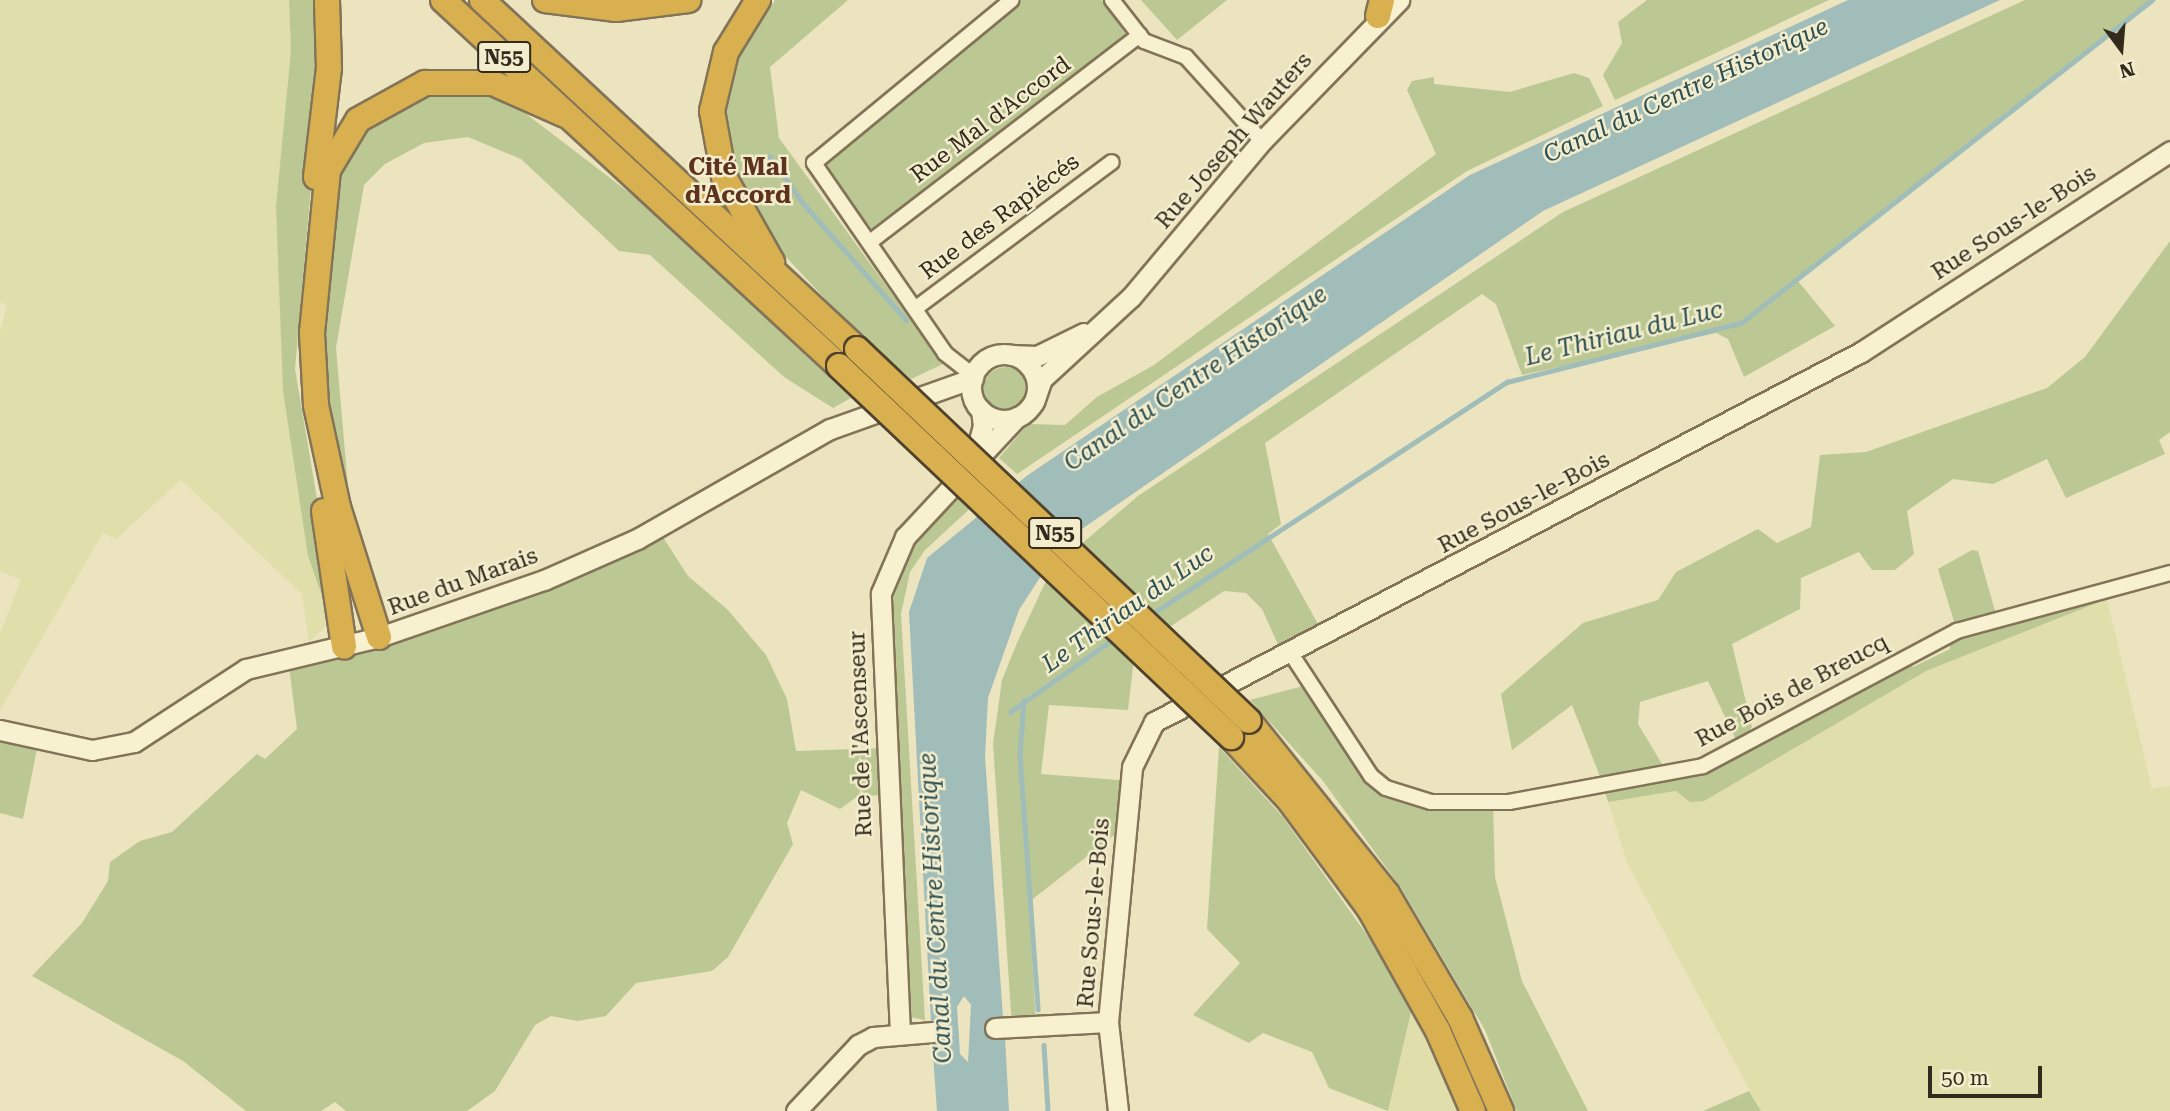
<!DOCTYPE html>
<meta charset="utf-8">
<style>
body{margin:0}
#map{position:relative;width:2170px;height:1111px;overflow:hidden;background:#ebe4be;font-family:"Roboto Serif",serif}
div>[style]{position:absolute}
.farmland>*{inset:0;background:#e0dfac}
.green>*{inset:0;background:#bbc893}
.round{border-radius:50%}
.water>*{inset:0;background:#a1bdb9}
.pier>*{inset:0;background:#ebe4be}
.stream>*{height:4.5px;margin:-2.25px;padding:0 2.25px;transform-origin:2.25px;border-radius:2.25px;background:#a1bdb9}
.roads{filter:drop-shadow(2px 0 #837458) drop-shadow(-2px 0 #837458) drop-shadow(0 2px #837458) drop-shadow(0 -2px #837458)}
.street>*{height:14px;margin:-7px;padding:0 7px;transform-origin:7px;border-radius:7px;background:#f7f1d0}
.secondary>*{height:19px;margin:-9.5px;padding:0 9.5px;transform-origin:9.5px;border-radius:9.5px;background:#f7f1d0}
.secondary>.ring{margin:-9.5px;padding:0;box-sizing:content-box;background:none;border:19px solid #f7f1d0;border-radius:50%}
.highway>*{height:24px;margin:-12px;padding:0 12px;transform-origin:12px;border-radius:12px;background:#d9b050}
.bridges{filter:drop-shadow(2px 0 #50422c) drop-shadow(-2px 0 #50422c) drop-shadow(0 2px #50422c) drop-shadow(0 -2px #50422c)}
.highway-bridge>*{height:24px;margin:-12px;padding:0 12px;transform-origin:12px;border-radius:12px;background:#d9b050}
span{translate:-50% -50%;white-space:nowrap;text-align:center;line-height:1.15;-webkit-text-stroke:5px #f3edcd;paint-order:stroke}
.shield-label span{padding:2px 5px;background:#f3edcd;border:2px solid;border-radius:5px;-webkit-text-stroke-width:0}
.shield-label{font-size:21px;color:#322a1c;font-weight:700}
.street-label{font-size:23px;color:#322a1c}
.water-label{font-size:24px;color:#2b4f52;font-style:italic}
.neighbourhood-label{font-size:24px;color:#5d331d;font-weight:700}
.north{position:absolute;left:2086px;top:14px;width:70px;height:70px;-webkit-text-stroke:5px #f3edcd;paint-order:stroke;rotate:164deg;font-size:19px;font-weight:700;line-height:28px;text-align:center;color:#322a1c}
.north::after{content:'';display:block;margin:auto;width:24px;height:32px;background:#322a1c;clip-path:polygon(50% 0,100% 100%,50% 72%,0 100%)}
.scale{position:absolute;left:1928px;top:1066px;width:114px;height:32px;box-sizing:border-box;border:4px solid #322a1c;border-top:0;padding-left:9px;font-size:21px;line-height:24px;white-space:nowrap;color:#322a1c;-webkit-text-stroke:5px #f3edcd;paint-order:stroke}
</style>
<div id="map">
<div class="farmland">
<div style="clip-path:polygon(0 0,289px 0,291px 50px,276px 206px,283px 297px,331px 621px,309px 642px,302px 594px,181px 480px,116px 539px,103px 533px,0 710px,0 634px,21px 580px,0 571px,0 331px,7px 305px,0 302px)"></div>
<div style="clip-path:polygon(2107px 599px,2152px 789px,2170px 786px,2170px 1111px,1761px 1111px,1628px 865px,1608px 802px,1677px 791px,1704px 800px,1926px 671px)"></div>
<div style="clip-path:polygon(1411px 1012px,1423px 1030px,1459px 1111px,1388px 1111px)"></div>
</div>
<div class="green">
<div style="clip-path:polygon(289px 0,319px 0,323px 51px,295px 369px,334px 599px,331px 621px,308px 556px,283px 391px,276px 206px,291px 50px)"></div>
<div style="clip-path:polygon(775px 0,848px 0,770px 67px,779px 138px,943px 364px,911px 379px,857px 333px,773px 243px,729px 165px,723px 100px,730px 71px)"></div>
<div style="clip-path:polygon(1022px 0,1102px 0,1127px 36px,871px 229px,828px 175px,828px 155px)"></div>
<div style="clip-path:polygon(1141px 0,1227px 0,1177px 40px)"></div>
<div style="clip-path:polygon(1647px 0,1829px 0,1615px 100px,1603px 75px,1622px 43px,1618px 22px)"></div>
<div style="clip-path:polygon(2025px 0,2152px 0,1798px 281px,1835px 326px,1744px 377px,1728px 339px,1716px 333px,1522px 375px,1496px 304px,1482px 294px,1265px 443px,1281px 524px,1268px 534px,1324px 635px,1280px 649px,1262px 609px,1246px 593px,1224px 591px,1135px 650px,1128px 710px,1049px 705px,1041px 774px,1131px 781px,1127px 825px,1029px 902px,1036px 1026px,1012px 1027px,993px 744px,1002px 680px,1017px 643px,1045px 583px,1066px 557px,1138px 496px,1563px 212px)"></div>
<div style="clip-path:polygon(1574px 73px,1589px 78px,1603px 106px,1467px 171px,1017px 474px,999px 458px,1028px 424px,1065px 425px,1097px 397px,1154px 365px,1436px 154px,1407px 90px,1412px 81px,1434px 77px,1434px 84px,1510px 92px)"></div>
<div style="clip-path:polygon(469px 90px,508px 100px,648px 207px,851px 398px,833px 408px,784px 377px,650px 255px,619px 251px,521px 159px,468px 137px,424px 143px,385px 164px,364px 185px,336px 348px,352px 533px,318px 369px,331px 193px,348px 148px,367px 129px,435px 92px)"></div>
<div style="clip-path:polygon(2170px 241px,2170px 432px,2159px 440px,2165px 454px,2066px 498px,2047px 459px,1993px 484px,1953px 479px,1907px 511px,1914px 554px,1895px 570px,1872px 570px,1859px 552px,1801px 578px,1800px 609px,1732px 644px,1752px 727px,1744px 737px,1736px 740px,1708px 681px,1640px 702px,1638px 724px,1665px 769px,1601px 779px,1572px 705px,1512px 750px,1501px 694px,1583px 623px,1658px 600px,1676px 572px,1758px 529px,1777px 543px,1811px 527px,1820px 455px,1866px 452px,2047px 388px,2085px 357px)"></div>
<div class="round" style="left:983px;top:367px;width:46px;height:46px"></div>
<div style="clip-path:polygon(954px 484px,975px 504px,925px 550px,910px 572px,901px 614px,925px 1020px,905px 1016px,888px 795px,858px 796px,840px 809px,801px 790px,787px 823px,793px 844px,728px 957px,712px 971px,636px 983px,606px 1016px,578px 1021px,551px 1016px,535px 1025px,495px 1091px,467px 1111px,346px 1111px,335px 1102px,321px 1111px,246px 1111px,183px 1061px,32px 976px,82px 923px,108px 881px,110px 862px,140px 841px,172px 832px,257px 754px,265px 759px,297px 729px,288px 658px,344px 647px,657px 528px,688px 576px,728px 610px,766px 655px,787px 699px,796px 751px,885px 748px,888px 565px)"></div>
<div style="clip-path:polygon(1972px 550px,1978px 551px,1997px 618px,2105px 592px,2107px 599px,1926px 671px,1704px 801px,1690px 802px,1676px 791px,1608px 802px,1603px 786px,1703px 766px,1902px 657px,1913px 667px,1950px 649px,1949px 635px,1957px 631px,1938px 569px)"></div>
<div style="clip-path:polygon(1303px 686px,1348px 753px,1405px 796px,1493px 802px,1495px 877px,1522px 981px,1588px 1111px,1517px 1111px,1485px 1030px,1401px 888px,1323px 781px,1250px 700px)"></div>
<div style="clip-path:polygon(0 730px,39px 739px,23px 819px,0 813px)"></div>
<div style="clip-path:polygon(1219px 747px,1282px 816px,1372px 942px,1411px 1012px,1388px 1111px,1329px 1088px,1312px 1052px,1263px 1033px,1249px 1043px,1193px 1015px,1240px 963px,1207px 929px)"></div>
<div style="clip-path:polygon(1749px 1091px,1761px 1111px,1703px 1111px)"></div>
</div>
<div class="water">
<div style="clip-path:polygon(1848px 0,2000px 0,1543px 211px,1063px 542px,1019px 610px,988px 698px,985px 756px,1003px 1018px,989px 1019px,988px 1037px,1005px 1037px,1009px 1111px,937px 1111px,932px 1041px,942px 1040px,941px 1022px,931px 1022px,909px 612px,927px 558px,1028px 475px,1470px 175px)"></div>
</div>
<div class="pier">
<div style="clip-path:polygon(964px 996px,971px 1005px,968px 1062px,960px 1054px,957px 1007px)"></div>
</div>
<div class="stream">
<div style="left:770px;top:156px;width:57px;rotate:54.9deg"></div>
<div style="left:803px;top:203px;width:156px;rotate:48.6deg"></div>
<div style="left:1149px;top:616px;width:428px;rotate:-33.2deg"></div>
<div style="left:1507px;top:382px;width:241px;rotate:-14.2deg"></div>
<div style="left:1741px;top:323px;width:523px;rotate:-38.16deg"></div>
<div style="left:1024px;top:700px;width:56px;rotate:94.1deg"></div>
<div style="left:1020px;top:756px;width:254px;rotate:85.9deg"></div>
<div style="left:1010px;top:712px;width:128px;rotate:-35.2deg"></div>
<div style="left:1044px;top:1045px;width:66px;rotate:86.5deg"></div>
</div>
<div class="roads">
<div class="street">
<div style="left:1112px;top:0;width:52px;rotate:52deg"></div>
<div style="left:1144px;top:41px;width:45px;rotate:20.9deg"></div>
<div style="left:1186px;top:57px;width:113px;rotate:47.9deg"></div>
<div style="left:870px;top:242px;width:340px;rotate:-37.5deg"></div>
<div style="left:916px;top:308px;width:244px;rotate:-36.7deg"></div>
<div style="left:974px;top:376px;width:37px;rotate:-142deg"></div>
<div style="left:945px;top:353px;width:231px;rotate:-124.6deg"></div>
<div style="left:814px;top:163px;width:256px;rotate:-39.5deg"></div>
<div style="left:1290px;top:652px;width:148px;rotate:56.8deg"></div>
<div style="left:1371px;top:776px;width:19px;rotate:39deg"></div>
<div style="left:1386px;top:788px;width:47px;rotate:17.3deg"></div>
<div style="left:1431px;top:802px;width:78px"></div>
<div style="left:1509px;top:802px;width:197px;rotate:-10.5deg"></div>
<div style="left:1703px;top:766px;width:288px;rotate:-28deg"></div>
<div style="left:1957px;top:631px;width:221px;rotate:-15.2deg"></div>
</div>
<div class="secondary">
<div class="ring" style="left:971px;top:354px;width:47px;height:47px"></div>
<div style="left:1011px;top:355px;width:26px;rotate:2deg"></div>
<div style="left:1037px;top:356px;width:52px;rotate:-26.1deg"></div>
<div style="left:1034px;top:402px;width:24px;rotate:-71deg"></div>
<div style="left:1042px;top:379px;width:121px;rotate:-42.7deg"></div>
<div style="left:1131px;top:297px;width:204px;rotate:-50deg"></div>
<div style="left:1262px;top:141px;width:197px;rotate:-45.8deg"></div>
<div style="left:973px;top:463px;width:38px;rotate:-75deg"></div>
<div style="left:983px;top:426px;width:16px;rotate:-97deg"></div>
<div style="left:0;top:730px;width:94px;rotate:12.3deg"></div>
<div style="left:92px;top:750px;width:43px;rotate:-10.8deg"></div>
<div style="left:134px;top:742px;width:134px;rotate:-33.1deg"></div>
<div style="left:246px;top:669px;width:137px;rotate:-13.5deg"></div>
<div style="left:379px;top:637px;width:175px;rotate:-19.1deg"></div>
<div style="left:544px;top:580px;width:102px;rotate:-23.8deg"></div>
<div style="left:637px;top:539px;width:222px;rotate:-29.7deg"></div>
<div style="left:830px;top:429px;width:152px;rotate:-19.6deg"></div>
<div style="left:995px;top:1028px;width:113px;rotate:-3deg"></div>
<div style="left:900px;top:1034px;width:441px;rotate:-92.5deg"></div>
<div style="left:881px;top:593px;width:61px;rotate:-66.8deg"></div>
<div style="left:905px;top:537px;width:164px;rotate:-47deg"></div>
<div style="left:796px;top:1111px;width:91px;rotate:-46.8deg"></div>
<div style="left:858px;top:1045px;width:17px;rotate:-28deg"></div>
<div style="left:873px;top:1037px;width:60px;rotate:-4.8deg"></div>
<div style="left:1118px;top:1111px;width:90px;rotate:-96.4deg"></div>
<div style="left:1108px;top:1022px;width:256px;rotate:-84.6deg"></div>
<div style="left:1132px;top:767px;width:50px;rotate:-63.9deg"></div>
<div style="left:1154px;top:722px;width:798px;rotate:-27.62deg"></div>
<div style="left:1861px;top:352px;width:369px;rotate:-33deg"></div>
</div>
<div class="highway">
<div style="left:443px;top:0;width:539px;rotate:42.75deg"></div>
<div style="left:482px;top:0;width:512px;rotate:42.94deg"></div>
<div style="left:545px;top:0;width:72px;rotate:7.2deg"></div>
<div style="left:616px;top:9px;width:73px;rotate:-7.1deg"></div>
<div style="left:758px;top:0;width:61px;rotate:121.6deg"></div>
<div style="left:726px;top:52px;width:61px;rotate:103.3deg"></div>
<div style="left:712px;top:111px;width:67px;rotate:79.7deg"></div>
<div style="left:724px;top:177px;width:98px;rotate:60.5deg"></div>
<div style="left:1378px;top:16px;width:16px;rotate:-76deg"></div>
<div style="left:316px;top:177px;width:110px;rotate:-83.2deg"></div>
<div style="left:329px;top:68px;width:68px;rotate:-91.7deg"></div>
<div style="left:324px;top:511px;width:137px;rotate:81.6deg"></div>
<div style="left:379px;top:637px;width:136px;rotate:-107.5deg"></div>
<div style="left:338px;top:507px;width:104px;rotate:-102.2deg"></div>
<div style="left:316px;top:405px;width:72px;rotate:-93.2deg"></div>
<div style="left:312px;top:333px;width:164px;rotate:-84.4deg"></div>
<div style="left:328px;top:170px;width:58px;rotate:-59deg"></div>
<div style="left:358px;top:120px;width:77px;rotate:-28.9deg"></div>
<div style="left:425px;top:83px;width:68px"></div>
<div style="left:493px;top:83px;width:79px;rotate:24deg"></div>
<div style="left:1249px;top:721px;width:221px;rotate:51.4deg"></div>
<div style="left:1387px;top:894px;width:144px;rotate:59.5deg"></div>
<div style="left:1460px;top:1018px;width:102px;rotate:66.2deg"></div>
<div style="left:1231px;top:737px;width:87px;rotate:47.3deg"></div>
<div style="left:1290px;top:801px;width:133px;rotate:53.6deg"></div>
<div style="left:1369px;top:908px;width:141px;rotate:60.7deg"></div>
<div style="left:1438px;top:1031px;width:87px;rotate:66.4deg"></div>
</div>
</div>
<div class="bridges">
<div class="highway-bridge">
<div style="left:857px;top:349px;width:540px;rotate:43.5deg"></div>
<div style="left:839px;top:366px;width:540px;rotate:43.42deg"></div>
</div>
</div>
<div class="shield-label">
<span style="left:504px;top:57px">N55</span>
<span style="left:1055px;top:533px">N55</span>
</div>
<div class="street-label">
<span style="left:991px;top:120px;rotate:-37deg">Rue Mal d'Accord</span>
<span style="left:1234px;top:141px;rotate:-49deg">Rue Joseph Wauters</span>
<span style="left:1000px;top:217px;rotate:-37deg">Rue des Rapiécés</span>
<span style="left:2014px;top:223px;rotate:-33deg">Rue Sous-le-Bois</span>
<span style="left:1524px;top:503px;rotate:-28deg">Rue Sous-le-Bois</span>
<span style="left:463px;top:582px;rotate:-20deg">Rue du Marais</span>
<span style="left:1792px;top:691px;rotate:-28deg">Rue Bois de Breucq</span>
<span style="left:861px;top:734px;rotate:-92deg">Rue de l'Ascenseur</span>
<span style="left:1094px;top:913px;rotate:-85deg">Rue Sous-le-Bois</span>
</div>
<div class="water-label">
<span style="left:1686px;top:91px;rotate:-25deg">Canal du Centre Historique</span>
<span style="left:1624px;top:334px;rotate:-14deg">Le Thiriau du Luc</span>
<span style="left:1196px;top:379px;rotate:-34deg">Canal du Centre Historique</span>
<span style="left:1128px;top:609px;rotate:-35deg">Le Thiriau du Luc</span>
<span style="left:936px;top:908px;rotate:-93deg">Canal du Centre Historique</span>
</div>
<div class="neighbourhood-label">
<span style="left:738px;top:182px">Cité Mal<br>d'Accord</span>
</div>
<div class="north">N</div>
<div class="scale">50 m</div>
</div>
